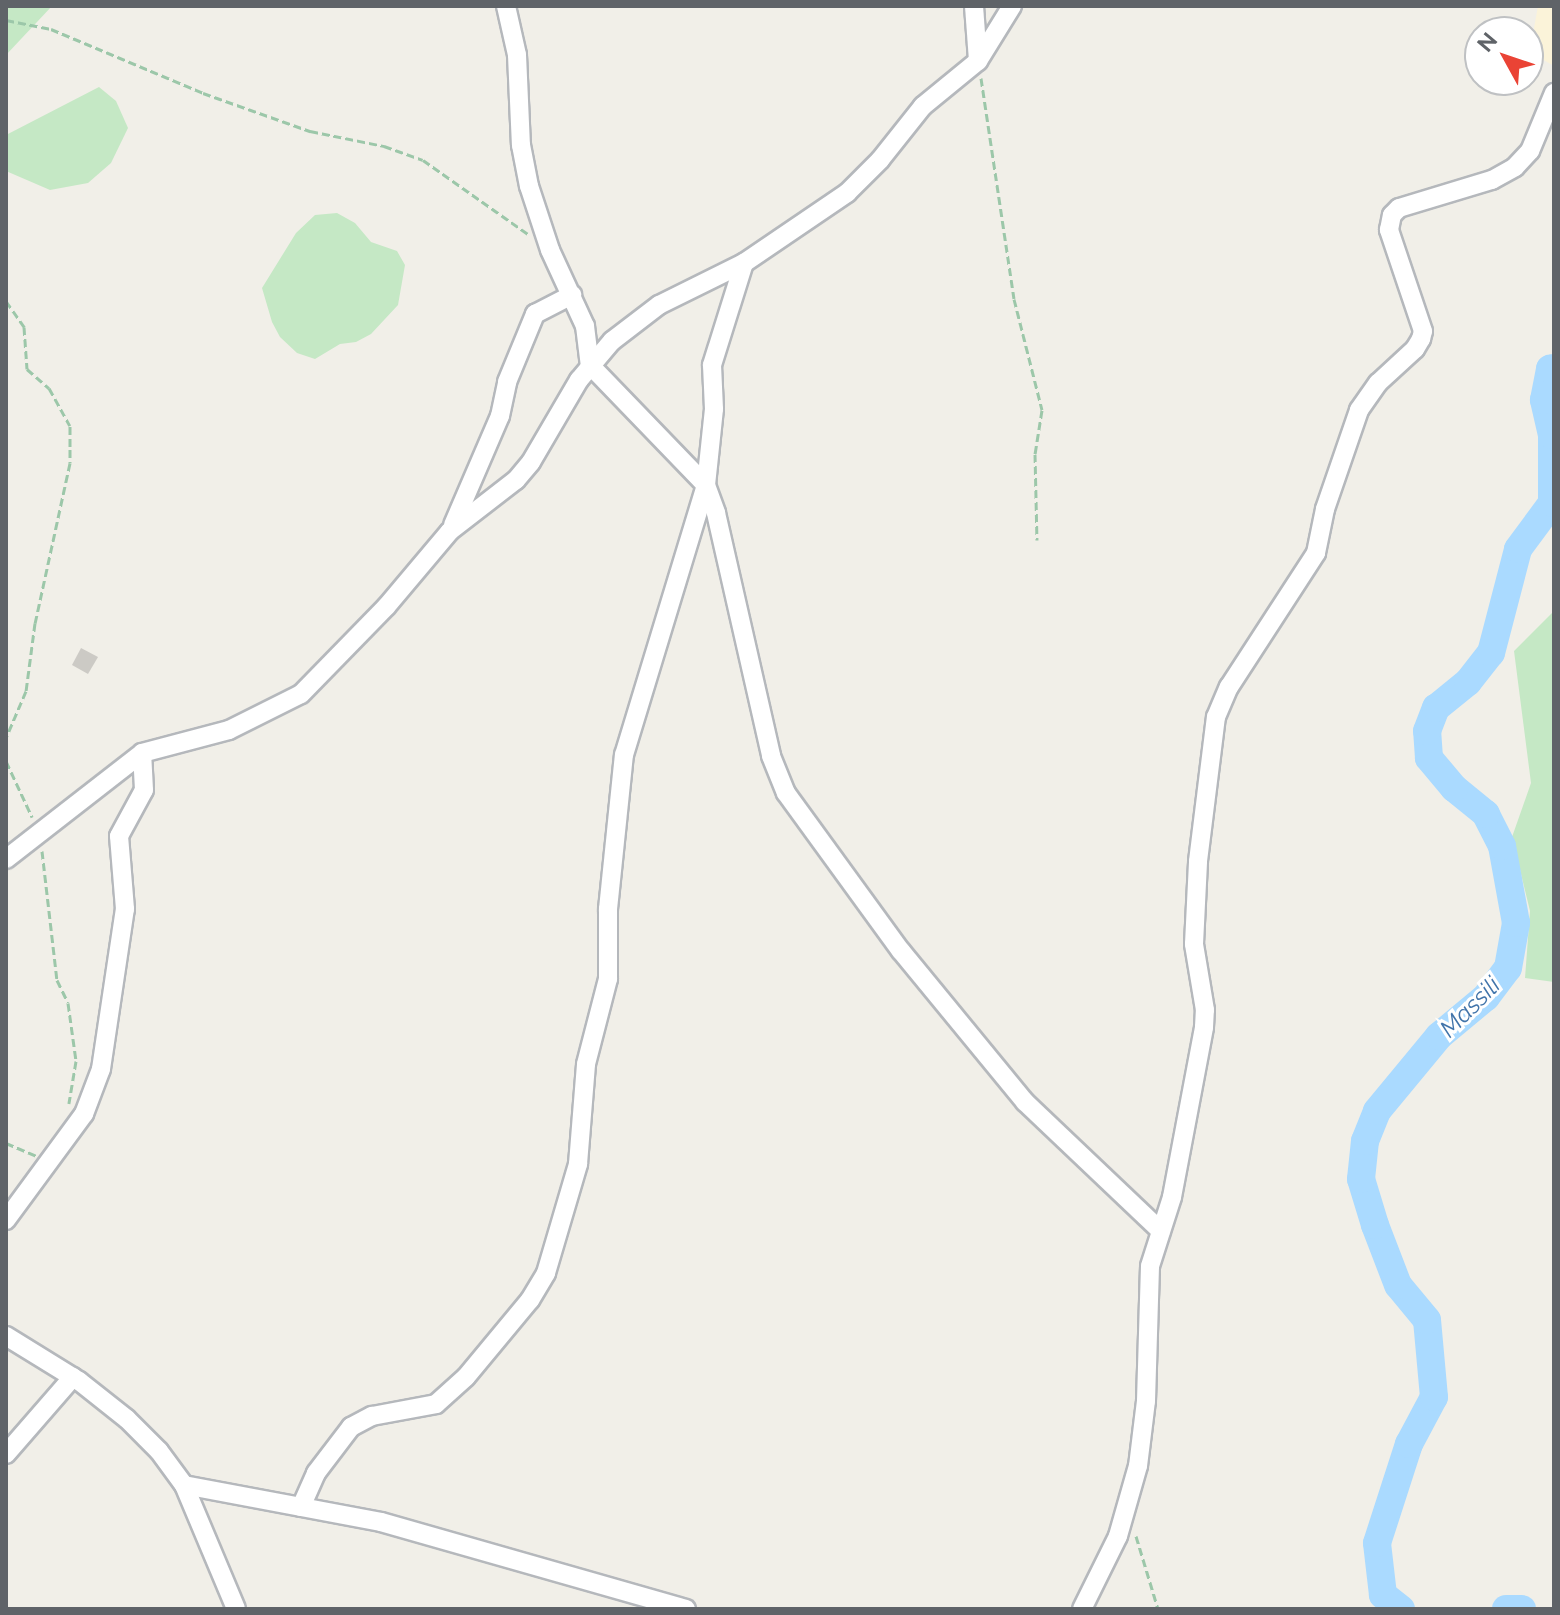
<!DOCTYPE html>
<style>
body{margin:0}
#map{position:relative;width:1560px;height:1615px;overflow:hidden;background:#f1efe8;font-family:Raleway,sans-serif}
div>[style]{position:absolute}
.green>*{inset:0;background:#c5e8c5}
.sand>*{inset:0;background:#fbf3d9}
.river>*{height:28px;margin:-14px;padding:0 14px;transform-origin:14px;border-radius:14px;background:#aadaff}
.building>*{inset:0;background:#cccac5}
.path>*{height:3px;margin-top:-1.5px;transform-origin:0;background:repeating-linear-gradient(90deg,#9cc7a9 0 8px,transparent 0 12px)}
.roads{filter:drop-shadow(2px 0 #b5b8bc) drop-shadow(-2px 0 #b5b8bc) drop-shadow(0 2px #b5b8bc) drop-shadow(0 -2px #b5b8bc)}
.minor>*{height:18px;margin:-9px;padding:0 9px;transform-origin:9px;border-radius:9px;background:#fff}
span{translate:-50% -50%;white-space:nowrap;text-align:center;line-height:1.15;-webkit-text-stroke:6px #fff;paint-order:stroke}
.water-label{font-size:24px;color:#4174aa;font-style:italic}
.frame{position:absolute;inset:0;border:8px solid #5f6368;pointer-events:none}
.north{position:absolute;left:1464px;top:16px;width:80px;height:80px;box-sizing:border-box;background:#fff;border:2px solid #bfc1c3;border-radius:50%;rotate:310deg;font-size:22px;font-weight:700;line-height:32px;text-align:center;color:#5f6368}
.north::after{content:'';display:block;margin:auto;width:28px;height:36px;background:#ea4335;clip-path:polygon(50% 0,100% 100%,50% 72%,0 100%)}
</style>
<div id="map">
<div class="green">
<div style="clip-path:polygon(6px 6px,52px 6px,6px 55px)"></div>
<div style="clip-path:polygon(99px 87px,116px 101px,128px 128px,111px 163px,88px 183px,50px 190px,6px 171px,6px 135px)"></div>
<div style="clip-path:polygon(337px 213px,355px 223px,371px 242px,397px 251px,405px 265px,398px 305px,371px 334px,356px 342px,340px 344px,315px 359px,297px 353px,280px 337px,272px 322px,262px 288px,296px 233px,315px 215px)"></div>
<div style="clip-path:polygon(1554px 611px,1554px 982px,1525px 978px,1530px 911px,1512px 837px,1531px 783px,1514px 651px)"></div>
</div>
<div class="sand">
<div style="clip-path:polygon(1538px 6px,1554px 6px,1554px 66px,1542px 59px,1534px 28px)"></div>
</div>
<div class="river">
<div style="left:1401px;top:1609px;width:23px;rotate:-142deg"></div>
<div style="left:1383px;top:1595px;width:52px;rotate:-96.6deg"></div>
<div style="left:1377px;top:1543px;width:104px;rotate:-72.1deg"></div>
<div style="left:1409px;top:1444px;width:53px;rotate:-62deg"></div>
<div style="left:1434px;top:1397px;width:77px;rotate:-95.2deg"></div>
<div style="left:1427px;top:1320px;width:45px;rotate:-129.6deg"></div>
<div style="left:1398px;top:1285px;width:64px;rotate:-111deg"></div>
<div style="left:1375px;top:1225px;width:48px;rotate:-106.9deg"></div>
<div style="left:1361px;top:1179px;width:38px;rotate:-84deg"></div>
<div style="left:1365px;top:1141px;width:32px;rotate:-68deg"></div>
<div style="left:1377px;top:1111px;width:97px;rotate:-50.4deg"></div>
<div style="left:1439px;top:1036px;width:61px;rotate:-39.7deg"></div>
<div style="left:1486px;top:997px;width:36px;rotate:-53deg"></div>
<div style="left:1508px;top:968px;width:46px;rotate:-79.9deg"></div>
<div style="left:1516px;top:923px;width:78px;rotate:-100.3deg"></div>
<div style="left:1502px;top:846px;width:36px;rotate:-117deg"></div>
<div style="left:1486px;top:814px;width:41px;rotate:-140.9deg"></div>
<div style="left:1454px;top:788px;width:39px;rotate:-130deg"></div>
<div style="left:1429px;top:758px;width:27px;rotate:-94deg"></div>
<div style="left:1427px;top:731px;width:25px;rotate:-69deg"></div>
<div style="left:1436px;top:708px;width:41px;rotate:-39.1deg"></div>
<div style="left:1468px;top:682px;width:37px;rotate:-52deg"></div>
<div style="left:1491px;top:653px;width:107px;rotate:-75.4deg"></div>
<div style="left:1518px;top:549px;width:57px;rotate:-53.5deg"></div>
<div style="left:1552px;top:503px;width:68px;rotate:-90deg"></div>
<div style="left:1552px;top:435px;width:36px;rotate:-103deg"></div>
<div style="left:1544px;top:400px;width:32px;rotate:-79deg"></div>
<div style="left:1550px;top:369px;width:4px;rotate:-14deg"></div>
<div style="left:1506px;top:1609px;width:16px"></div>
</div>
<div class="building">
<div style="clip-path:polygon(81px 648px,98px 657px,88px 674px,72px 665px)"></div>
</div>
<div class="path">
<div style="left:6px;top:20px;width:46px;rotate:11.3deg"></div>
<div style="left:51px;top:29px;width:165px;rotate:22.8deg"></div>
<div style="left:203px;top:93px;width:114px;rotate:19.6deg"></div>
<div style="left:310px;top:131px;width:76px;rotate:11.5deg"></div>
<div style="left:384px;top:146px;width:41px;rotate:19.7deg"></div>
<div style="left:423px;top:160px;width:128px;rotate:35.2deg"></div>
<div style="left:981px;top:78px;width:223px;rotate:81.5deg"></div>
<div style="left:1014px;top:299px;width:114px;rotate:75.8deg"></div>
<div style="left:1042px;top:410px;width:45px;rotate:99deg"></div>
<div style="left:1035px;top:454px;width:86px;rotate:88.7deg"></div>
<div style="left:6px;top:301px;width:32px;rotate:55deg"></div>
<div style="left:24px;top:327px;width:42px;rotate:85.9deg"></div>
<div style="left:27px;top:369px;width:29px;rotate:41deg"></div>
<div style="left:49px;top:388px;width:43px;rotate:61.1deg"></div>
<div style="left:70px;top:426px;width:37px;rotate:90deg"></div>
<div style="left:70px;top:463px;width:164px;rotate:102.3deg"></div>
<div style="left:35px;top:623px;width:69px;rotate:97.5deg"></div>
<div style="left:26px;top:691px;width:51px;rotate:113.1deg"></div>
<div style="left:6px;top:761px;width:62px;rotate:65.1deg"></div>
<div style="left:42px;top:851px;width:130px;rotate:83.4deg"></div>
<div style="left:57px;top:980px;width:25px;rotate:64deg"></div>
<div style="left:68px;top:1003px;width:59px;rotate:82.1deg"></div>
<div style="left:76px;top:1061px;width:43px;rotate:99.5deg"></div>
<div style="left:6px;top:1143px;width:33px;rotate:23deg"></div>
<div style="left:1136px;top:1536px;width:76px;rotate:73.2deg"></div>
</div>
<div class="roads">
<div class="minor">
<div style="left:506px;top:6px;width:50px;rotate:77.3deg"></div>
<div style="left:517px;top:55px;width:90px;rotate:87.5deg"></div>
<div style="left:521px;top:145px;width:42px;rotate:79deg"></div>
<div style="left:529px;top:186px;width:67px;rotate:71.8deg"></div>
<div style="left:550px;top:250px;width:84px;rotate:65.3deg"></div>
<div style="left:585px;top:326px;width:39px;rotate:83deg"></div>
<div style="left:590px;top:365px;width:167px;rotate:46deg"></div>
<div style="left:706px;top:485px;width:30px;rotate:70deg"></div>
<div style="left:716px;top:513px;width:249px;rotate:77.2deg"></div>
<div style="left:771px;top:756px;width:40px;rotate:68deg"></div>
<div style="left:786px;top:793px;width:195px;rotate:54deg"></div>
<div style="left:901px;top:951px;width:195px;rotate:50.6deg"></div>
<div style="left:1025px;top:1102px;width:187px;rotate:43.5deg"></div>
<div style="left:974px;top:6px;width:55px;rotate:85.8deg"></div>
<div style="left:453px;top:525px;width:119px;rotate:-66.7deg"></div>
<div style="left:500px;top:416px;width:35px;rotate:-78deg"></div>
<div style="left:507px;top:382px;width:74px;rotate:-67.6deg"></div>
<div style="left:535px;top:314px;width:42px;rotate:-27.2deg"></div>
<div style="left:6px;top:859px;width:172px;rotate:-37.9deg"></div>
<div style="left:142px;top:753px;width:90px;rotate:-14.8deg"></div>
<div style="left:229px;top:730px;width:80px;rotate:-26.6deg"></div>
<div style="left:301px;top:694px;width:122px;rotate:-45.7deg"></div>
<div style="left:386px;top:607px;width:99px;rotate:-49.9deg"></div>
<div style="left:450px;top:531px;width:83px;rotate:-37.7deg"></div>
<div style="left:516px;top:480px;width:23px;rotate:-50deg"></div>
<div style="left:531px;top:462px;width:95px;rotate:-59.7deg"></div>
<div style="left:579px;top:380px;width:51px;rotate:-49.8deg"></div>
<div style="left:612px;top:341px;width:59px;rotate:-37.5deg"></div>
<div style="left:659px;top:305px;width:95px;rotate:-26.3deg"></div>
<div style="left:744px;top:263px;width:125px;rotate:-34.2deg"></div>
<div style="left:847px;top:193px;width:47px;rotate:-45deg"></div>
<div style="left:880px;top:160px;width:69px;rotate:-51.5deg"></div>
<div style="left:923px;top:106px;width:71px;rotate:-39.3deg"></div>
<div style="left:978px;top:61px;width:65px;rotate:-58.3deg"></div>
<div style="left:6px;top:1220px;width:132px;rotate:-53.7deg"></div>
<div style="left:84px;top:1114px;width:48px;rotate:-69.3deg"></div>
<div style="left:101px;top:1069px;width:162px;rotate:-81.5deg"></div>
<div style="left:125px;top:909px;width:73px;rotate:-94.7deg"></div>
<div style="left:119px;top:836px;width:52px;rotate:-61.5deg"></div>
<div style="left:144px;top:790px;width:37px;rotate:-93deg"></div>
<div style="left:6px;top:1336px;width:86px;rotate:31.7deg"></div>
<div style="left:79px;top:1381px;width:61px;rotate:38.4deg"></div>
<div style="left:127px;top:1419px;width:45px;rotate:45deg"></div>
<div style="left:159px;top:1451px;width:42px;rotate:53.7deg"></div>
<div style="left:184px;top:1485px;width:134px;rotate:67.2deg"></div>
<div style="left:6px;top:1454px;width:102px;rotate:-49deg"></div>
<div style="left:184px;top:1485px;width:200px;rotate:10.6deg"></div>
<div style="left:381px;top:1522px;width:317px;rotate:15.9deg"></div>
<div style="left:301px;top:1507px;width:37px;rotate:-66deg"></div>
<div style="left:316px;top:1473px;width:58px;rotate:-52.7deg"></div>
<div style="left:351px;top:1427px;width:24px;rotate:-28deg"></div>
<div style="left:372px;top:1416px;width:65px;rotate:-10.6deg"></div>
<div style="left:436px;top:1404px;width:40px;rotate:-42deg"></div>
<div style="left:466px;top:1377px;width:100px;rotate:-50.3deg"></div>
<div style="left:530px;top:1300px;width:31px;rotate:-59deg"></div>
<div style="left:546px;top:1273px;width:114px;rotate:-73.6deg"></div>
<div style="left:578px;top:1164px;width:100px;rotate:-85.4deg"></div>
<div style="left:586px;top:1064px;width:88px;rotate:-75.5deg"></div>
<div style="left:608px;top:979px;width:70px;rotate:-90deg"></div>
<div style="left:608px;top:909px;width:155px;rotate:-84.1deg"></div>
<div style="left:624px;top:755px;width:282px;rotate:-73.1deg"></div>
<div style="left:706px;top:485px;width:76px;rotate:-84deg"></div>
<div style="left:714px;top:409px;width:44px;rotate:-92.6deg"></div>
<div style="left:712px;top:365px;width:107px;rotate:-72.6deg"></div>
<div style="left:1082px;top:1609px;width:81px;rotate:-63.7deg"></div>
<div style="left:1118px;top:1536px;width:73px;rotate:-74.1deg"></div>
<div style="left:1138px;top:1466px;width:65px;rotate:-83deg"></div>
<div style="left:1146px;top:1401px;width:135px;rotate:-88.3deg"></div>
<div style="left:1150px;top:1266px;width:72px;rotate:-72.3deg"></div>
<div style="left:1172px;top:1197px;width:173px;rotate:-79.3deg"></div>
<div style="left:1204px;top:1027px;width:17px;rotate:-87deg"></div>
<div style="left:1205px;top:1010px;width:67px;rotate:-99.5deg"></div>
<div style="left:1194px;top:944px;width:83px;rotate:-87.2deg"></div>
<div style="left:1198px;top:861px;width:145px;rotate:-82.9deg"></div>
<div style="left:1216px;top:717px;width:33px;rotate:-67deg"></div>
<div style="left:1229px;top:687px;width:160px;rotate:-57deg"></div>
<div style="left:1316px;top:553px;width:45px;rotate:-78.4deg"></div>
<div style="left:1325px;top:509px;width:105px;rotate:-71deg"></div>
<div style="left:1359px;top:410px;width:33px;rotate:-55deg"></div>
<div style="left:1378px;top:383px;width:50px;rotate:-42.6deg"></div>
<div style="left:1415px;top:349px;width:12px;rotate:-59deg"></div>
<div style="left:1421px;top:339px;width:8px;rotate:-76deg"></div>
<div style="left:1423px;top:331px;width:107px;rotate:-108.6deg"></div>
<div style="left:1389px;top:230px;width:15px;rotate:-79deg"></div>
<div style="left:1392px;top:215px;width:10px;rotate:-45deg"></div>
<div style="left:1399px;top:208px;width:97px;rotate:-16.8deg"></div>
<div style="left:1492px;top:180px;width:26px;rotate:-29deg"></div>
<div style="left:1515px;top:167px;width:22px;rotate:-47deg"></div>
<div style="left:1530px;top:151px;width:63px;rotate:-67.5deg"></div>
</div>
</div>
<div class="water-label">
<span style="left:1470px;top:1007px;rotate:-45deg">Massili</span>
</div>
<div class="frame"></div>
<div class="north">N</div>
</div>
